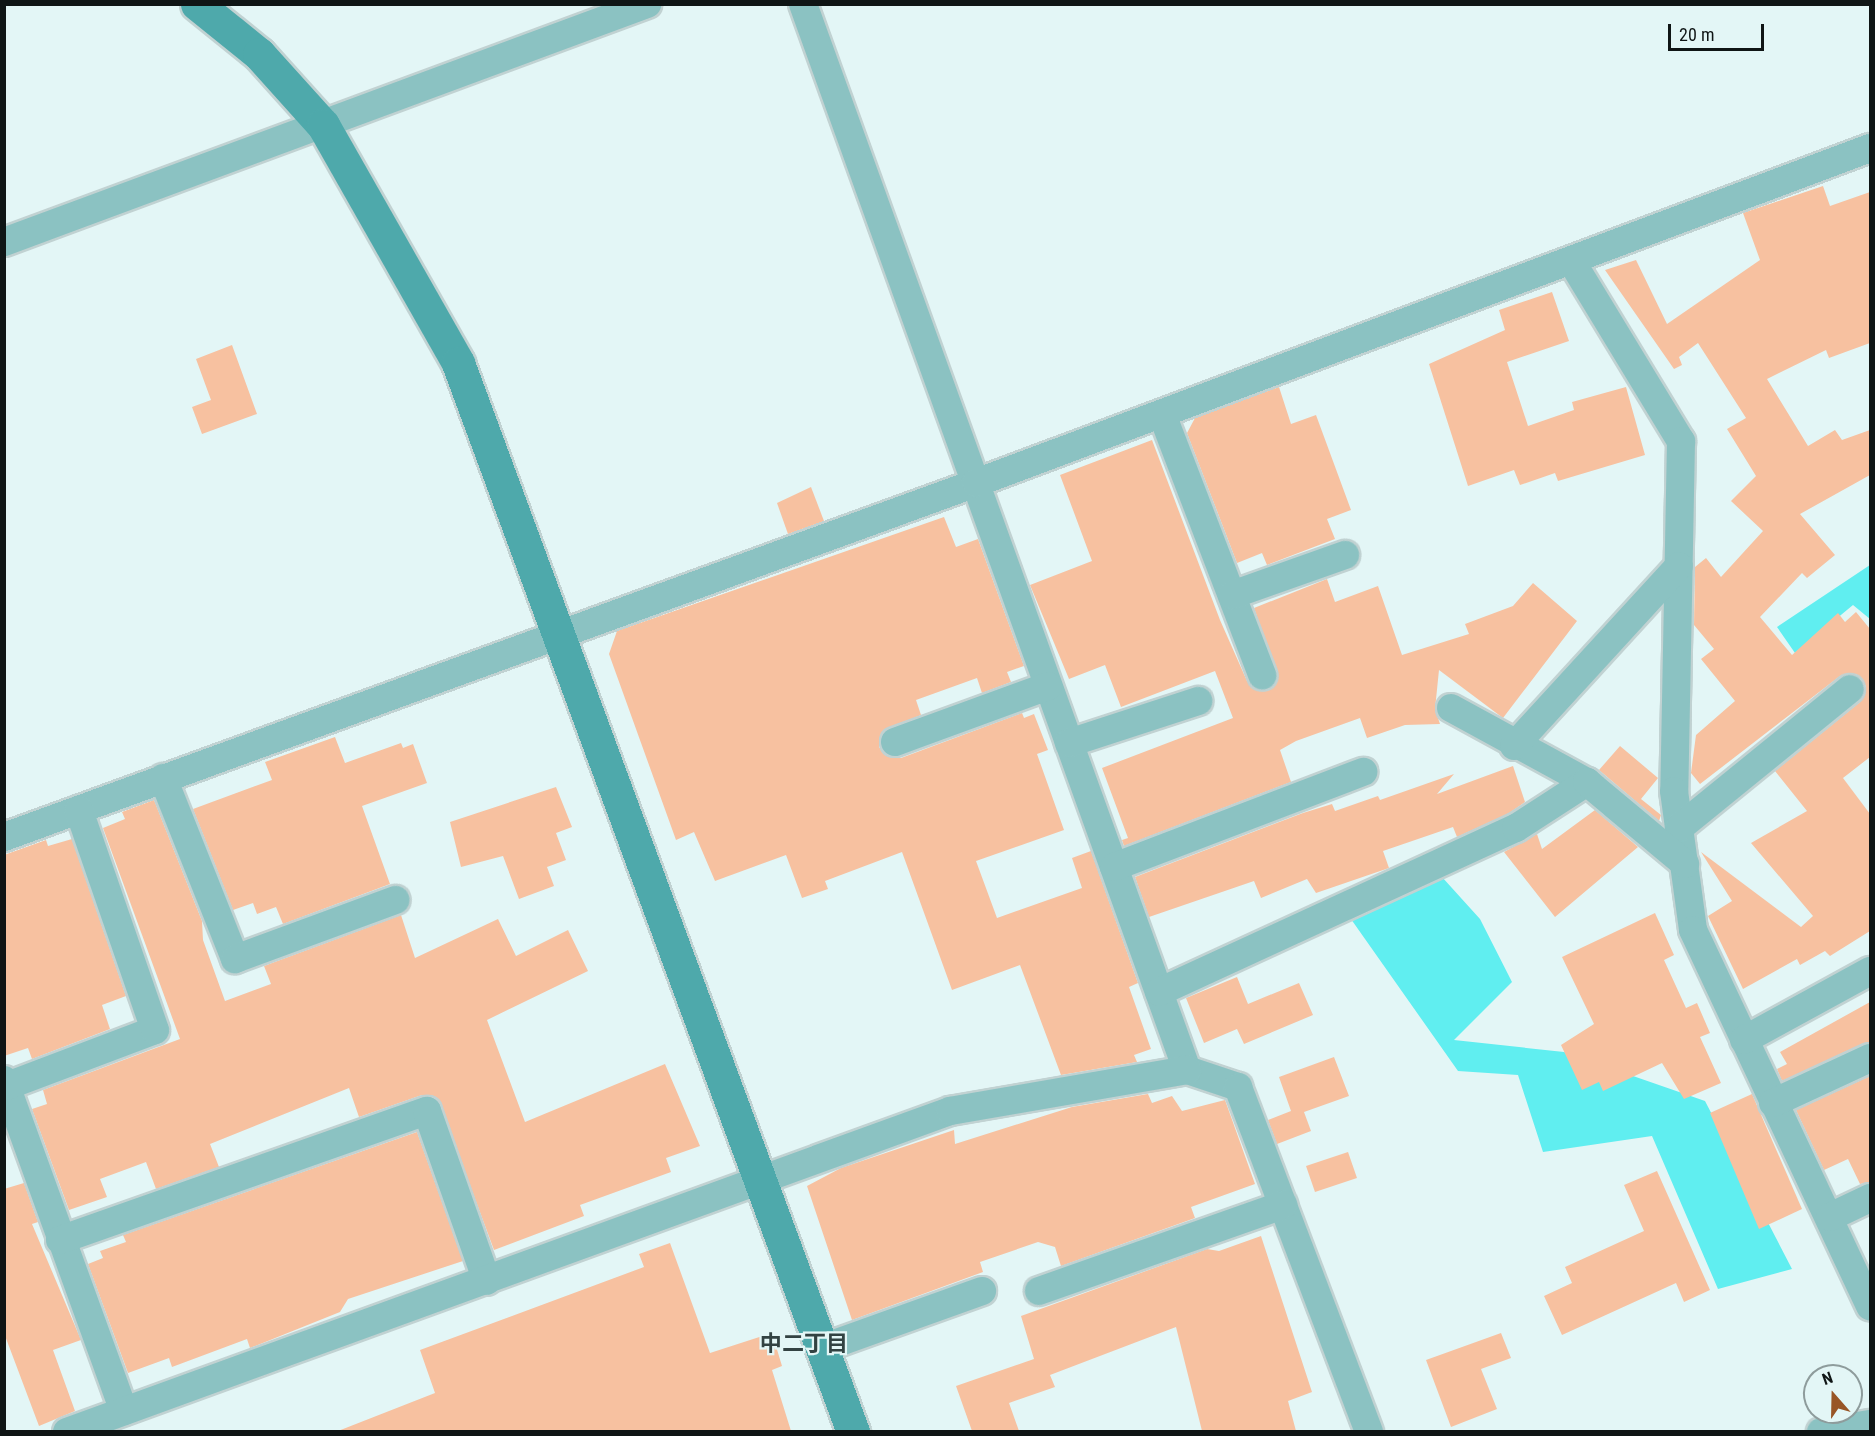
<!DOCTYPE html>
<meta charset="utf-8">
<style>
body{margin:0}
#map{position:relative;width:1875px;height:1436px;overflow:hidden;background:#e3f6f6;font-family:"Roboto Condensed","Noto Sans JP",sans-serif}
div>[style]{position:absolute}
.green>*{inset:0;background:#60eef0}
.building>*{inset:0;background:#f7c1a0}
.roads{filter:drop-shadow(2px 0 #c1d2d2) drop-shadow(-2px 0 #c1d2d2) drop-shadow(0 2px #c1d2d2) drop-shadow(0 -2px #c1d2d2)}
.street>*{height:28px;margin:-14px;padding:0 14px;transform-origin:14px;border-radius:14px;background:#8bc2c2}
.secondary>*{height:33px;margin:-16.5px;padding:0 16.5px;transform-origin:16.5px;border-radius:16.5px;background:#4ea9ab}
span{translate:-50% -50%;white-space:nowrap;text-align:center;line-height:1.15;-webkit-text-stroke:4.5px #e3f6f6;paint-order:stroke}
.neighbourhood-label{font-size:22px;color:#324242;font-weight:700}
.frame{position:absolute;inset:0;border:6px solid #0f1515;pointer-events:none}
.north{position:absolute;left:1803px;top:1364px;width:60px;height:60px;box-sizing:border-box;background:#e3f6f6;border:2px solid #8e9c9c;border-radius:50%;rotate:340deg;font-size:16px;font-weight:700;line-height:24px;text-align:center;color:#0f1515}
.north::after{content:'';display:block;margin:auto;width:21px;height:27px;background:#985526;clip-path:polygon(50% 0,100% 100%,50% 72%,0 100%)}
.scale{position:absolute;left:1668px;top:24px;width:96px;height:27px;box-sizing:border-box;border:3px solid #0f1515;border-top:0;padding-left:8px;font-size:18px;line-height:21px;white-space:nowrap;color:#0f1515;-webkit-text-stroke:4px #e3f6f6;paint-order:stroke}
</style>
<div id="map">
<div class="green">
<div style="clip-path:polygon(1870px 565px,1870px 619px,1853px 605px,1795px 653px,1777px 627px)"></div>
<div style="clip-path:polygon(1442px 877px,1480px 919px,1512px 982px,1454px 1040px,1564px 1052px,1705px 1101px,1792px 1269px,1718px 1289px,1652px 1136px,1543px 1152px,1518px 1075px,1458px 1071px,1346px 912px)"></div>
</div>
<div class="building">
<div style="clip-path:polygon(1823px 186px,1830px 206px,1870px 192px,1870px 343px,1829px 358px,1826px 350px,1767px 379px,1808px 446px,1835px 430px,1842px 440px,1870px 430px,1870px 475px,1800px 514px,1835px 555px,1807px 578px,1802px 573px,1760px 617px,1792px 655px,1838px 613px,1845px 622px,1856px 612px,1870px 629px,1870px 757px,1843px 778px,1870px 814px,1870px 931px,1830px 956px,1825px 951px,1800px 965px,1797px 959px,1743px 989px,1708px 916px,1732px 901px,1701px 852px,1801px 927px,1813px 916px,1751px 843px,1807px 811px,1775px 771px,1860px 702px,1866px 686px,1856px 674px,1840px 676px,1700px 784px,1691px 773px,1696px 735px,1735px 701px,1701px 659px,1714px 649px,1694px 625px,1695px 567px,1706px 558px,1721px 577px,1763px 531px,1731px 501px,1756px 476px,1727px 429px,1746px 418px,1698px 343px,1679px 357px,1682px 365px,1674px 369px,1605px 270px,1636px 260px,1667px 324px,1760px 260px,1743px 213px)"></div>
<div style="clip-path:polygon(1552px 292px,1569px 341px,1507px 362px,1528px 426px,1574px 410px,1572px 402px,1626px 387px,1645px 455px,1558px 481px,1555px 473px,1520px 485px,1514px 470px,1468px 486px,1429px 364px,1505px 330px,1499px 310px)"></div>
<div style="clip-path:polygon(232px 345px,257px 414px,202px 434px,192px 407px,211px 400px,196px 359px)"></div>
<div style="clip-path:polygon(1279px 387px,1291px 424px,1316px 415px,1351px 510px,1327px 519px,1335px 539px,1267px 565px,1262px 553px,1237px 563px,1187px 433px,1195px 418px)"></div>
<div style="clip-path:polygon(1152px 440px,1220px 620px,1247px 681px,1259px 691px,1268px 690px,1278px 677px,1254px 608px,1327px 579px,1335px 602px,1378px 586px,1402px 655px,1469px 634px,1465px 624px,1513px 606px,1533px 583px,1577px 621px,1503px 718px,1439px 670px,1435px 709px,1440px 724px,1405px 725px,1367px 738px,1360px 718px,1296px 741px,1280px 750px,1291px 782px,1124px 846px,1122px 840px,1128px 838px,1102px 768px,1233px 718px,1215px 671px,1121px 707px,1105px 665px,1069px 679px,1030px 585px,1092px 561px,1060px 475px)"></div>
<div style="clip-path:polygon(811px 487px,824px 521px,788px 534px,777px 503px)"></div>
<div style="clip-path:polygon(944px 517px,956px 547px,978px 539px,1024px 666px,1007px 672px,1011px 682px,982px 693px,977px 678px,916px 700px,921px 715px,883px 731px,879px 747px,885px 755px,901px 758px,1022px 713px,1024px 718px,1034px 714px,1048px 750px,1037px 754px,1064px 830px,976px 861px,997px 918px,1082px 888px,1072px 858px,1091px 851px,1138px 983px,1129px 987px,1151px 1049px,1134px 1055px,1137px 1062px,1061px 1075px,1020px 965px,952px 990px,902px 852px,825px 881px,828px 889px,802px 898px,786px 855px,715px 881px,694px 832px,676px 840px,609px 654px,617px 631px)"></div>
<div style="clip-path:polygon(335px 737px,345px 763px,401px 743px,403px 748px,413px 744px,427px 783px,362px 806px,390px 884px,283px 924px,276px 907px,257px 914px,253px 903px,233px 910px,193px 809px,272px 780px,265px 762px)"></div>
<div style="clip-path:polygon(1620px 746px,1658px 778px,1641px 799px,1661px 815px,1659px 821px,1599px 770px)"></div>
<div style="clip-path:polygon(1513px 766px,1525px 802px,1508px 814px,1457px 837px,1453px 827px,1383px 851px,1389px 868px,1316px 893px,1307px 879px,1261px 898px,1254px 881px,1149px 917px,1135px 877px,1303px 813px,1332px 804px,1335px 811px,1378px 796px,1380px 800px,1454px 774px,1437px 794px)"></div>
<div style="clip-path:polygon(556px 787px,572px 827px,556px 833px,566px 860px,547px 867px,554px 886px,519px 899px,503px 856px,461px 867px,450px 822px)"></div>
<div style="clip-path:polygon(154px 800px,202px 921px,203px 940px,225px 1001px,271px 984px,264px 966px,401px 915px,415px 958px,498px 919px,516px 956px,568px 930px,588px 971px,487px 1020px,525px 1122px,665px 1064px,700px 1146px,666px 1158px,671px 1172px,580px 1205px,584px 1216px,494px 1250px,438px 1099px,422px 1095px,359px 1117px,349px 1088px,210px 1144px,219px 1167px,156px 1189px,146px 1162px,100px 1179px,107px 1197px,69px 1210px,32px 1109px,47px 1104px,43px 1090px,180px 1039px,103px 828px,125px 819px,122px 812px)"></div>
<div style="clip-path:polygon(1595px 810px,1638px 847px,1555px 917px,1504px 852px,1537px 834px,1542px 849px)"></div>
<div style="clip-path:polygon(72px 839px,126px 996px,102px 1005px,110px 1029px,32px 1059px,28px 1048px,4px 1056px,4px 855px,46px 840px,48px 846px)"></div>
<div style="clip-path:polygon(1655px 913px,1674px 955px,1664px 960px,1686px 1008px,1697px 1003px,1710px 1033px,1700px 1037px,1721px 1083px,1684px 1099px,1662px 1063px,1603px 1091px,1599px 1082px,1582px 1090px,1561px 1045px,1594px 1024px,1562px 957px)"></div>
<div style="clip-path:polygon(1237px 977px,1248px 1004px,1299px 983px,1313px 1015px,1244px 1044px,1237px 1029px,1204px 1043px,1186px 998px)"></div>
<div style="clip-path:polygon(1870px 1002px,1870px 1042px,1782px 1081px,1777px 1069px,1787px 1064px,1780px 1052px)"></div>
<div style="clip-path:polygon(1334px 1057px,1349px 1096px,1304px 1112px,1311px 1131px,1277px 1144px,1268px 1120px,1291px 1111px,1279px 1077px)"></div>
<div style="clip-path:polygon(1870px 1076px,1870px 1182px,1860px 1184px,1848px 1159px,1824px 1170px,1796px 1110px)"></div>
<div style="clip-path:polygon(1148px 1094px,1152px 1103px,1172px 1096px,1182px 1111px,1225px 1100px,1255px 1184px,1191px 1207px,1195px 1218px,1061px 1266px,1055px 1247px,1038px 1242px,980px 1262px,983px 1272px,852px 1320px,807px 1186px,841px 1168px,954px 1130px,955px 1144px,1072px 1107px)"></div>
<div style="clip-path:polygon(1752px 1094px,1802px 1209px,1759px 1229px,1710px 1113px)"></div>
<div style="clip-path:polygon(417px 1132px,463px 1261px,348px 1299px,340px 1312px,250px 1348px,247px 1339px,172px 1367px,169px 1358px,128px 1373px,88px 1264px,103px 1258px,100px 1251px,126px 1242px,123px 1235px)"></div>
<div style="clip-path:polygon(1348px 1152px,1357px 1178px,1315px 1192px,1306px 1166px)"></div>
<div style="clip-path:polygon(1657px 1171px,1710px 1290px,1684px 1302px,1676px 1283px,1562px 1335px,1544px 1296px,1572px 1283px,1565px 1267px,1644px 1231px,1624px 1185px)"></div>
<div style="clip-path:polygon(24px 1183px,38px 1222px,32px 1224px,81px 1340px,53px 1350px,75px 1411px,39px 1426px,4px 1333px,4px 1189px)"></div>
<div style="clip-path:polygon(1261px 1236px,1312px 1392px,1288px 1401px,1296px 1431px,1202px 1431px,1176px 1327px,1050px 1375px,1055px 1387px,1009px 1403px,1019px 1431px,972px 1431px,956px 1386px,1034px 1359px,1021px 1316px,1207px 1249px,1219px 1251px)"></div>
<div style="clip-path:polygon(670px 1243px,710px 1353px,772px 1333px,782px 1366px,772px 1370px,791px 1431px,338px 1431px,435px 1393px,420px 1350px,644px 1267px,639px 1254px)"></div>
<div style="clip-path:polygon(1501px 1333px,1511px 1358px,1481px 1369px,1497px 1409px,1451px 1427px,1426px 1360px)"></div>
</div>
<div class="roads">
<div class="street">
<div style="left:803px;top:4px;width:1133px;rotate:70.19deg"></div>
<div style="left:1187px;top:1070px;width:54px;rotate:18.4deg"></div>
<div style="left:1238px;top:1087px;width:369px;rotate:69.2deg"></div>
<div style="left:4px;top:242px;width:686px;rotate:-20.31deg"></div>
<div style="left:1572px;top:262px;width:210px;rotate:58.7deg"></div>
<div style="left:1681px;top:441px;width:350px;rotate:91.1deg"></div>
<div style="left:1674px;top:791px;width:140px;rotate:82.2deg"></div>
<div style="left:1693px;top:930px;width:416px;rotate:64.8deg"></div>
<div style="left:1162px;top:414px;width:280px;rotate:69deg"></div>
<div style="left:1232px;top:595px;width:120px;rotate:-19.5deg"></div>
<div style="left:1451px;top:708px;width:155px;rotate:28.6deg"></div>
<div style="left:895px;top:742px;width:163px;rotate:-20.1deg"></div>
<div style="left:1069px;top:743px;width:136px;rotate:-18deg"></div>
<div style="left:1514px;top:746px;width:244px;rotate:-47.5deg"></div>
<div style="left:163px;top:778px;width:195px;rotate:68.3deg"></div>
<div style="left:235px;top:959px;width:171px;rotate:-20.2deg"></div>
<div style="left:1679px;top:828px;width:220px;rotate:-39.1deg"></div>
<div style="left:4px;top:837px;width:1034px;rotate:-20.01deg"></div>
<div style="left:976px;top:483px;width:955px;rotate:-20.54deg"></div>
<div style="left:1114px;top:867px;width:267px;rotate:-20.9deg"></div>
<div style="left:1159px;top:992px;width:393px;rotate:-24.7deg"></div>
<div style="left:1516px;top:828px;width:85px;rotate:-32.9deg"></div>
<div style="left:1587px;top:782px;width:128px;rotate:39.9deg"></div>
<div style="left:1744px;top:1040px;width:144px;rotate:-28.7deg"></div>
<div style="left:4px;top:1080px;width:352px;rotate:70.1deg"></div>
<div style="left:7px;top:1086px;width:158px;rotate:-20.7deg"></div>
<div style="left:155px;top:1030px;width:233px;rotate:-109.1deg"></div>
<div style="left:1773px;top:1103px;width:107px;rotate:-24.9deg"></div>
<div style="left:1830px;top:1217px;width:44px;rotate:-25.4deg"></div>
<div style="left:60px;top:1240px;width:389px;rotate:-19.4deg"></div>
<div style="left:427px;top:1111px;width:180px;rotate:70.6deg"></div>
<div style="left:1039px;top:1291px;width:259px;rotate:-19.4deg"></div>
<div style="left:823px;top:1348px;width:169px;rotate:-19.7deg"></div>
<div style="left:67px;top:1432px;width:940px;rotate:-19.98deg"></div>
<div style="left:950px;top:1111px;width:241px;rotate:-9.8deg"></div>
<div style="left:1821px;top:1432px;width:50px;rotate:-9.3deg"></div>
</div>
<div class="secondary">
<div style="left:197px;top:4px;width:80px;rotate:38.9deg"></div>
<div style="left:259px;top:54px;width:96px;rotate:48deg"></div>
<div style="left:323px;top:125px;width:274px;rotate:60.4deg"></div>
<div style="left:458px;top:363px;width:1140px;rotate:69.72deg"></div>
</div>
</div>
<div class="neighbourhood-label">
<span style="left:804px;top:1344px">中二丁目</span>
</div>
<div class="frame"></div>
<div class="north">N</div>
<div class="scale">20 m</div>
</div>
